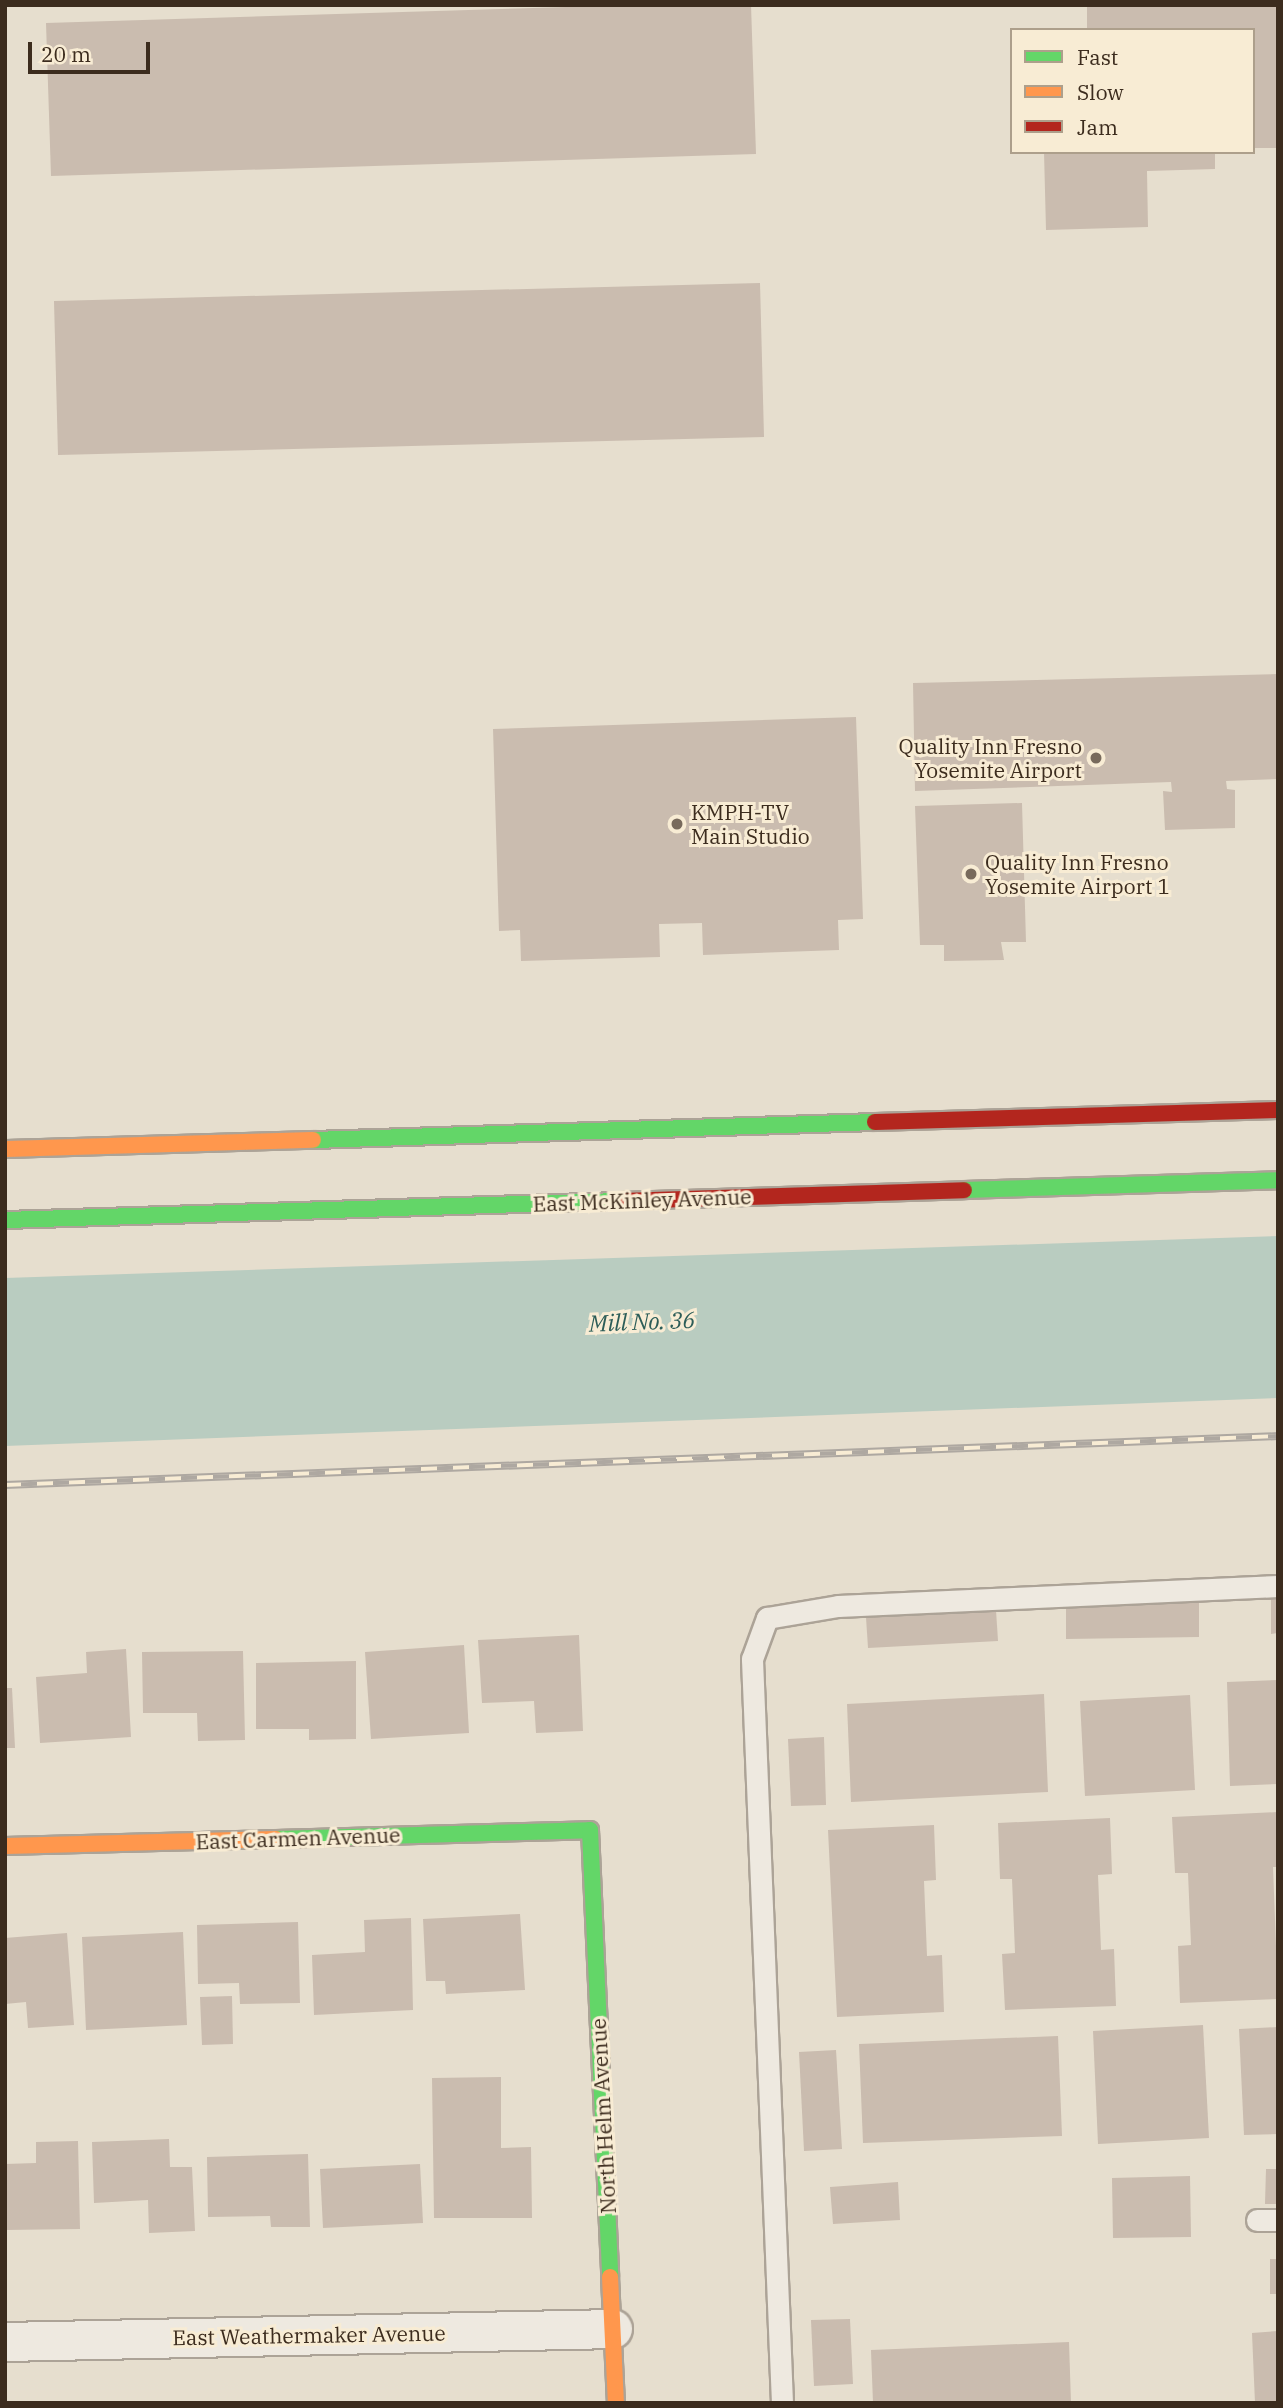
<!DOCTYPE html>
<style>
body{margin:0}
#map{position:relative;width:1283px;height:2408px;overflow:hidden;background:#e6dece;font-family:"IBM Plex Serif",serif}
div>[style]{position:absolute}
.water>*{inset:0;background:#b9ccc0}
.building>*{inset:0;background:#cabcaf}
.roads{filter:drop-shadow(2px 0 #aca397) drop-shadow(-2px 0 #aca397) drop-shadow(0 2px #aca397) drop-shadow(0 -2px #aca397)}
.lane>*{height:21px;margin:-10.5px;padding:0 10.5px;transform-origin:10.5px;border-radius:10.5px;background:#eee9e0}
.street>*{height:38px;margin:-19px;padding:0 19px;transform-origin:19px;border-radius:19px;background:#eee9e0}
.fast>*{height:16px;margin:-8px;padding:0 8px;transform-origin:8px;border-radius:8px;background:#63d668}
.slow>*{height:16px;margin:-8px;padding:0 8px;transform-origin:8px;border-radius:8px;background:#ff974d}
.jam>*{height:16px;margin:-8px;padding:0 8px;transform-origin:8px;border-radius:8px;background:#b3261e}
.rail>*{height:8px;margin-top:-4px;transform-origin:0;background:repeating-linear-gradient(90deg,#f8ecd4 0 16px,#aea8a1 0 32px);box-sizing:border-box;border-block:2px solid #aea8a1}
.dots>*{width:19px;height:19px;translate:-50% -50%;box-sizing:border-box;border:4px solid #f8ecd4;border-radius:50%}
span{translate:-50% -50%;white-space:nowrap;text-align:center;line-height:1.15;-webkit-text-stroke:6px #f8ecd4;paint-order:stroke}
.poi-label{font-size:21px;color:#3c2c1e}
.right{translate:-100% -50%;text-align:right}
.left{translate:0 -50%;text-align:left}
.street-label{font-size:21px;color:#3c2c1e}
.water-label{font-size:23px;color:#2c5d58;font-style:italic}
.frame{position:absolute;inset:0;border:7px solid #3c2c1e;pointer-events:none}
.legend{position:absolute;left:1010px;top:28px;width:245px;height:126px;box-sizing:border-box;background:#f8ecd4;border:2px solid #ad9f8b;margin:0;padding:9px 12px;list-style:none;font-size:21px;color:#3c2c1e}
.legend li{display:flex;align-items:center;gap:14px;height:35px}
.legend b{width:35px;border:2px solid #ad9f8b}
.scale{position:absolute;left:28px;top:42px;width:122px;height:32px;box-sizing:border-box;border:4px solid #3c2c1e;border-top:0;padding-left:9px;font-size:21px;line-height:24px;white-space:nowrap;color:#3c2c1e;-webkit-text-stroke:5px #f8ecd4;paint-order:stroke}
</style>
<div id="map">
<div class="water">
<div style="clip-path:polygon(1278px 1236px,1278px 1398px,5px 1446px,5px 1278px)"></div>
</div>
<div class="building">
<div style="clip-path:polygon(632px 5px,751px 5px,756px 154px,51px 176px,46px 23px)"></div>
<div style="clip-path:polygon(1087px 5px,1278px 5px,1278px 148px,1253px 148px,1253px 30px,1087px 30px)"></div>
<div style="clip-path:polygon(1044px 152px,1215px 152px,1215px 169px,1147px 171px,1148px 227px,1046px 230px)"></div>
<div style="clip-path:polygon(760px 283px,764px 437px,58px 455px,54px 301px)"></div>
<div style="clip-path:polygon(1278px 674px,1278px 779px,1226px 781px,1227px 789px,1235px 790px,1235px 828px,1165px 830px,1163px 791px,1172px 792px,1171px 782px,915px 791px,913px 683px)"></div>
<div style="clip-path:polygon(856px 717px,863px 919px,838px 920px,839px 950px,703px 955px,702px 923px,659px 924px,660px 957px,521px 961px,520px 930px,499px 931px,493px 729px)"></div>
<div style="clip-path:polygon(1022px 803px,1026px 942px,1001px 942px,1004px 960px,944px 961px,944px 945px,920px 945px,915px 806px)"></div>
<div style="clip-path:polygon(1271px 1597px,1278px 1597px,1278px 1633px,1271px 1634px)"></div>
<div style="clip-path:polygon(1199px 1601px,1199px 1637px,1066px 1639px,1066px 1602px)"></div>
<div style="clip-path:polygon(996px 1610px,998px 1641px,868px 1648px,866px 1617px)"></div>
<div style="clip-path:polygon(579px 1635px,583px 1731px,536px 1733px,534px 1701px,482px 1703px,478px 1640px)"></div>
<div style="clip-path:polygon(464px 1645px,469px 1733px,371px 1739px,365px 1652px)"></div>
<div style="clip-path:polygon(126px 1649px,131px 1737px,40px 1743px,36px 1677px,87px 1673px,86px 1652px)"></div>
<div style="clip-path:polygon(243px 1651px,245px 1740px,198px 1741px,197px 1713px,143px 1713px,142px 1652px)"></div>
<div style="clip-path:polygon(356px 1661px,356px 1739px,309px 1740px,309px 1729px,256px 1729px,256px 1663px)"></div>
<div style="clip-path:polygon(1278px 1680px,1278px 1784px,1230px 1786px,1227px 1682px)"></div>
<div style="clip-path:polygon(5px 1688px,12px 1688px,15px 1748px,5px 1748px)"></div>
<div style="clip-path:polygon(1044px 1694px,1048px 1792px,851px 1802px,847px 1704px)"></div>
<div style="clip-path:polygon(1190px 1695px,1195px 1790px,1085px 1796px,1080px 1701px)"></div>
<div style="clip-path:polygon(824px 1737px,826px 1805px,791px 1806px,788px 1739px)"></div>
<div style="clip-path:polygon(1278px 1812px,1278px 1867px,1273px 1867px,1278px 1999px,1180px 2003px,1178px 1946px,1191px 1945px,1188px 1873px,1175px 1873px,1172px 1817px)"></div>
<div style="clip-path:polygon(1110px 1818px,1112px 1874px,1098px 1875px,1101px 1950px,1114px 1949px,1116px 2006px,1005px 2010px,1002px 1954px,1015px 1953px,1012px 1879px,1000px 1879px,998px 1823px)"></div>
<div style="clip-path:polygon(934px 1825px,936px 1880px,924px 1881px,927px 1956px,942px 1955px,944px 2012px,837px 2017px,828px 1830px)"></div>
<div style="clip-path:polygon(520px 1914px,525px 1990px,446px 1994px,445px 1981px,426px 1981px,423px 1919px)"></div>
<div style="clip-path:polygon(411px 1918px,413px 2010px,314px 2015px,312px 1955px,365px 1952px,364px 1920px)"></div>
<div style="clip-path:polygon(298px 1922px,300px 2003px,240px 2004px,239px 1983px,198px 1984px,197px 1925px)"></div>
<div style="clip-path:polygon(183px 1932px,187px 2025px,86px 2030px,82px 1937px)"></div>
<div style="clip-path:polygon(67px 1933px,74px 2025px,28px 2028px,26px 2002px,5px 2004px,5px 1938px)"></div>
<div style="clip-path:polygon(232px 1996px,233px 2044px,202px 2045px,200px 1997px)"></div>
<div style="clip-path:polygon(1203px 2025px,1209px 2138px,1098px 2144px,1093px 2031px)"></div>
<div style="clip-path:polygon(1278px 2027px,1278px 2134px,1244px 2135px,1239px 2029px)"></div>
<div style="clip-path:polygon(1058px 2036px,1062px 2136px,863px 2143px,859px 2044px)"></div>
<div style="clip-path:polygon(836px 2050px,842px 2149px,804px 2151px,799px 2052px)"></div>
<div style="clip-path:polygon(501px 2077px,501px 2148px,531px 2147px,532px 2218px,434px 2218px,432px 2078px)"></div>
<div style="clip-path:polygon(169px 2139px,170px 2167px,192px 2167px,195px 2231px,149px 2233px,148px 2200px,94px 2203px,92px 2142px)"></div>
<div style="clip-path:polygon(78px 2141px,80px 2229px,5px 2230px,5px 2164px,36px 2163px,36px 2142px)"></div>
<div style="clip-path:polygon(308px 2154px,310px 2227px,271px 2227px,270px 2216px,208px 2217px,207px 2157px)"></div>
<div style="clip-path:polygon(420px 2164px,423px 2223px,323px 2228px,320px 2169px)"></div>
<div style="clip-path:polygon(1266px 2169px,1278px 2169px,1278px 2204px,1265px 2204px)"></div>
<div style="clip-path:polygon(1190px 2176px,1191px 2237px,1113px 2238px,1112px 2178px)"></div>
<div style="clip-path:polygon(898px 2182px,900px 2220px,833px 2224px,830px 2187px)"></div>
<div style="clip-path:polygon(1270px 2259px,1278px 2259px,1278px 2294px,1270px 2294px)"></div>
<div style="clip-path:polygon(850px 2319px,853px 2384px,814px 2386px,811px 2320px)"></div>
<div style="clip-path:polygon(1278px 2331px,1278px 2403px,1255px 2403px,1252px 2333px)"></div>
<div style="clip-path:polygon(1069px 2342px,1071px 2403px,873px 2403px,871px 2350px)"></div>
</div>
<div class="roads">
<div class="lane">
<div style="left:1257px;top:2220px;width:21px"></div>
<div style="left:782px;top:2403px;width:745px;rotate:-92.31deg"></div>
<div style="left:752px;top:1659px;width:44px;rotate:-69.9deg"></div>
<div style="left:767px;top:1618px;width:72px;rotate:-9.6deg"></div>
<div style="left:838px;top:1606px;width:440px;rotate:-2.6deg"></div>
</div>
<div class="street">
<div style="left:5px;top:2342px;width:608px;rotate:-1.22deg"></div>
</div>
<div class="fast">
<div style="left:313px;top:1140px;width:562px;rotate:-1.83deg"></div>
<div style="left:964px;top:1190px;width:314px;rotate:-1.8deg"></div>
<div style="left:5px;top:1220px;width:616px;rotate:-1.77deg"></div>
<div style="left:276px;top:1839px;width:314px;rotate:-1.6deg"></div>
<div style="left:590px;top:1830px;width:447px;rotate:87.4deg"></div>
</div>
<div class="slow">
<div style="left:5px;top:1149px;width:308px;rotate:-1.7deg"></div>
<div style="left:5px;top:1846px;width:271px;rotate:-1.5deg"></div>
<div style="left:610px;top:2277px;width:126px;rotate:87.3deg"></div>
</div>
<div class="jam">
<div style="left:875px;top:1122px;width:403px;rotate:-1.7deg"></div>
<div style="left:621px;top:1201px;width:343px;rotate:-1.8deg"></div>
</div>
</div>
<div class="rail">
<div style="left:5px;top:1485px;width:1274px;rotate:-2.2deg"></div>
</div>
<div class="dots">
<div style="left:1096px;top:758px;background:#786a5c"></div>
<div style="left:677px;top:824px;background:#786a5c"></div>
<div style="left:971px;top:874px;background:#786a5c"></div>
</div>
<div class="poi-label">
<span class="right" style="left:1082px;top:758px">Quality Inn Fresno<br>Yosemite Airport</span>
<span class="left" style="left:691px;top:824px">KMPH-TV<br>Main Studio</span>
<span class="left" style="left:985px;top:874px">Quality Inn Fresno<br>Yosemite Airport 1</span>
</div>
<div class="street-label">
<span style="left:642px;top:1200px;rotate:-2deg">East McKinley Avenue</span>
<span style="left:298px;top:1838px;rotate:-2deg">East Carmen Avenue</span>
<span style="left:603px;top:2116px;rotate:-93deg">North Helm Avenue</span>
<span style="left:309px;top:2335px;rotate:-1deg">East Weathermaker Avenue</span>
</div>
<div class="water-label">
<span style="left:642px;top:1321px;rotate:-2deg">Mill No. 36</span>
</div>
<div class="frame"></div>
<ul class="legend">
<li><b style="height:9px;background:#63d668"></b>Fast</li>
<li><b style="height:9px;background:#ff974d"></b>Slow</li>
<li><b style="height:9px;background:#b3261e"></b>Jam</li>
</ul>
<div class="scale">20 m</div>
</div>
